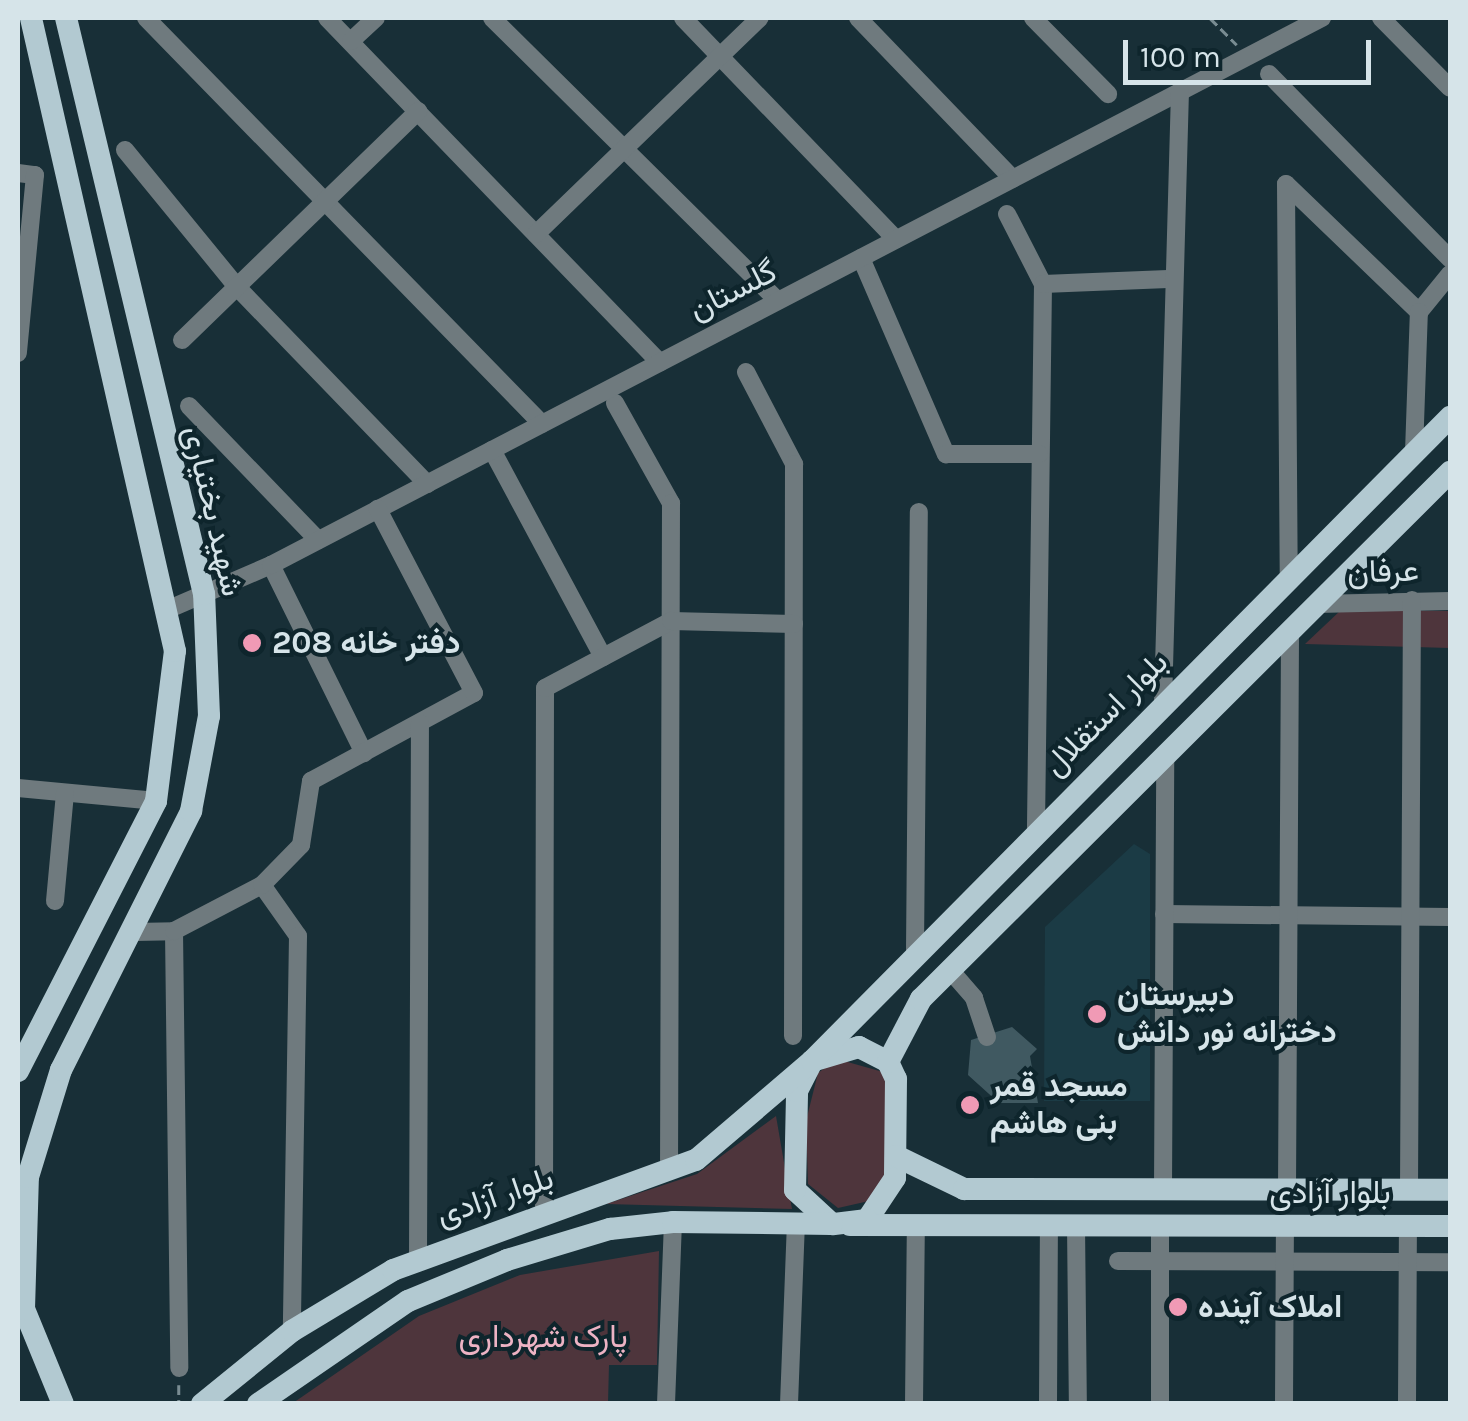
<!DOCTYPE html>
<meta charset="utf-8">
<style>
body{margin:0}
#map{position:relative;width:1468px;height:1421px;overflow:hidden;background:#182f37;font-family:Karla,Vazirmatn,sans-serif}
div>[style]{position:absolute}
.built>*{inset:0;background:#1b3b45}
.green>*{inset:0;background:#4e353c}
.building>*{inset:0;background:#405961}
.path>*{height:2.5px;margin-top:-1.25px;transform-origin:0;background:repeating-linear-gradient(90deg,#798c92 0 10px,transparent 0 15px)}
.minor>*{height:18px;margin:-9px;padding:0 9px;transform-origin:9px;border-radius:9px;background:#6f7a7e}
.major>*{height:22px;margin:-11px;padding:0 11px;transform-origin:11px;border-radius:11px;background:#b2c9d1}
.dots>*{width:28px;height:28px;translate:-50% -50%;box-sizing:border-box;border:5px solid #0e252c;border-radius:50%}
span{translate:-50% -50%;white-space:nowrap;text-align:center;line-height:1.15;-webkit-text-stroke:8px #0e252c;paint-order:stroke}
.street-label{font-size:32px;color:#d6e4e9}
.poi-label{font-size:32px;color:#d6e4e9;font-weight:700}
.left{translate:0 -50%;text-align:left}
.park-label{font-size:32px;color:#edb3c4}
.frame{position:absolute;inset:0;border:20px solid #d6e4e9;pointer-events:none}
.scale{position:absolute;left:1123px;top:40px;width:248px;height:45px;box-sizing:border-box;border:5px solid #d6e4e9;border-top:0;padding-left:12px;font-size:30px;line-height:35px;white-space:nowrap;color:#d6e4e9;-webkit-text-stroke:8px #0e252c;paint-order:stroke}
</style>
<div id="map">
<div class="built">
<div style="clip-path:polygon(1134px 844px,1150px 854px,1150px 1101px,1044px 1101px,1045px 927px)"></div>
</div>
<div class="green">
<div style="clip-path:polygon(1341px 610px,1450px 611px,1450px 648px,1305px 644px)"></div>
<div style="clip-path:polygon(837px 1059px,883px 1072px,888px 1096px,884px 1180px,869px 1201px,838px 1208px,808px 1184px,806px 1121px,818px 1073px)"></div>
<div style="clip-path:polygon(776px 1116px,792px 1209px,606px 1204px,697px 1174px)"></div>
<div style="clip-path:polygon(659px 1251px,657px 1365px,609px 1365px,608px 1403px,293px 1403px,419px 1316px,520px 1275px)"></div>
</div>
<div class="building">
<div style="clip-path:polygon(1012px 1027px,1037px 1049px,1030px 1056px,1038px 1103px,999px 1103px,968px 1075px,971px 1040px)"></div>
</div>
<div class="path">
<div style="left:1210px;top:18px;width:38px;rotate:45deg"></div>
<div style="left:179px;top:1385px;width:19px;rotate:90deg"></div>
</div>
<div class="minor">
<div style="left:146px;top:18px;width:567px;rotate:45.71deg"></div>
<div style="left:327px;top:18px;width:479px;rotate:46deg"></div>
<div style="left:492px;top:18px;width:402px;rotate:44.7deg"></div>
<div style="left:683px;top:18px;width:307px;rotate:46.1deg"></div>
<div style="left:858px;top:18px;width:223px;rotate:46.1deg"></div>
<div style="left:1033px;top:18px;width:107px;rotate:45.4deg"></div>
<div style="left:1381px;top:18px;width:98px;rotate:45.4deg"></div>
<div style="left:351px;top:41px;width:34px;rotate:-43deg"></div>
<div style="left:1269px;top:74px;width:259px;rotate:45.6deg"></div>
<div style="left:125px;top:150px;width:177px;rotate:50.7deg"></div>
<div style="left:237px;top:287px;width:274px;rotate:46deg"></div>
<div style="left:18px;top:173px;width:17px;rotate:7deg"></div>
<div style="left:35px;top:175px;width:179px;rotate:95.5deg"></div>
<div style="left:1286px;top:184px;width:394px;rotate:89.6deg"></div>
<div style="left:1286px;top:184px;width:185px;rotate:43.9deg"></div>
<div style="left:1007px;top:214px;width:79px;rotate:62.8deg"></div>
<div style="left:1043px;top:284px;width:545px;rotate:90.74deg"></div>
<div style="left:536px;top:234px;width:311px;rotate:-44deg"></div>
<div style="left:861px;top:258px;width:214px;rotate:66.6deg"></div>
<div style="left:946px;top:454px;width:93px"></div>
<div style="left:1043px;top:284px;width:125px;rotate:-2.3deg"></div>
<div style="left:1419px;top:312px;width:49px;rotate:-50.8deg"></div>
<div style="left:182px;top:340px;width:329px;rotate:-44.1deg"></div>
<div style="left:746px;top:372px;width:104px;rotate:62.4deg"></div>
<div style="left:794px;top:464px;width:572px;rotate:90.1deg"></div>
<div style="left:615px;top:403px;width:115px;rotate:60.8deg"></div>
<div style="left:671px;top:503px;width:667px;rotate:90.17deg"></div>
<div style="left:189px;top:406px;width:186px;rotate:46.1deg"></div>
<div style="left:492px;top:450px;width:235px;rotate:61.8deg"></div>
<div style="left:1414px;top:452px;width:140px;rotate:-88deg"></div>
<div style="left:271px;top:565px;width:210px;rotate:63.7deg"></div>
<div style="left:1317px;top:604px;width:133px;rotate:-1.3deg"></div>
<div style="left:169px;top:609px;width:111px;rotate:-23.3deg"></div>
<div style="left:271px;top:565px;width:1185px;rotate:-27.5deg"></div>
<div style="left:1163px;top:703px;width:612px;rotate:-88.41deg"></div>
<div style="left:18px;top:788px;width:139px;rotate:5.4deg"></div>
<div style="left:262px;top:885px;width:62px;rotate:54.8deg"></div>
<div style="left:298px;top:936px;width:395px;rotate:90.9deg"></div>
<div style="left:55px;top:901px;width:108px;rotate:-84.7deg"></div>
<div style="left:1164px;top:914px;width:286px;rotate:0.6deg"></div>
<div style="left:174px;top:931px;width:437px;rotate:89.3deg"></div>
<div style="left:135px;top:932px;width:39px;rotate:-1deg"></div>
<div style="left:174px;top:931px;width:99px;rotate:-27.6deg"></div>
<div style="left:262px;top:885px;width:56px;rotate:-45.7deg"></div>
<div style="left:301px;top:845px;width:65px;rotate:-81.1deg"></div>
<div style="left:311px;top:781px;width:185px;rotate:-28.4deg"></div>
<div style="left:474px;top:693px;width:208px;rotate:-117.6deg"></div>
<div style="left:915px;top:950px;width:438px;rotate:-89.5deg"></div>
<div style="left:950px;top:970px;width:37px;rotate:49deg"></div>
<div style="left:974px;top:998px;width:41px;rotate:71.6deg"></div>
<div style="left:1163px;top:1190px;width:434px;rotate:-89.7deg"></div>
<div style="left:1287px;top:1190px;width:559px;rotate:-89.69deg"></div>
<div style="left:1409px;top:1190px;width:590px;rotate:-89.71deg"></div>
<div style="left:544px;top:1213px;width:525px;rotate:-89.89deg"></div>
<div style="left:545px;top:688px;width:143px;rotate:-28deg"></div>
<div style="left:671px;top:621px;width:123px;rotate:1.4deg"></div>
<div style="left:1076px;top:1225px;width:179px;rotate:89.4deg"></div>
<div style="left:418px;top:1259px;width:536px;rotate:-89.79deg"></div>
<div style="left:1118px;top:1261px;width:332px;rotate:0.2deg"></div>
<div style="left:666px;top:1404px;width:182px;rotate:-87.8deg"></div>
<div style="left:789px;top:1404px;width:180px;rotate:-87.8deg"></div>
<div style="left:914px;top:1404px;width:179px;rotate:-89.4deg"></div>
<div style="left:1048px;top:1404px;width:179px;rotate:-89.7deg"></div>
<div style="left:1160px;top:1404px;width:179px;rotate:-90deg"></div>
<div style="left:1284px;top:1404px;width:179px;rotate:-89.7deg"></div>
<div style="left:1407px;top:1404px;width:178px;rotate:-89.7deg"></div>
</div>
<div class="major">
<div style="left:859px;top:1047px;width:33px;rotate:27deg"></div>
<div style="left:888px;top:1062px;width:19px;rotate:65deg"></div>
<div style="left:896px;top:1079px;width:99px;rotate:90.6deg"></div>
<div style="left:895px;top:1178px;width:50px;rotate:123.7deg"></div>
<div style="left:867px;top:1220px;width:35px;rotate:173deg"></div>
<div style="left:832px;top:1224px;width:50px;rotate:-137.4deg"></div>
<div style="left:795px;top:1190px;width:99px;rotate:-88.8deg"></div>
<div style="left:797px;top:1091px;width:34px;rotate:-63deg"></div>
<div style="left:812px;top:1061px;width:49px;rotate:-16.6deg"></div>
<div style="left:888px;top:1062px;width:71px;rotate:-62.4deg"></div>
<div style="left:921px;top:999px;width:747px;rotate:-44.89deg"></div>
<div style="left:18px;top:1071px;width:303px;rotate:-62.9deg"></div>
<div style="left:156px;top:801px;width:151px;rotate:-82.8deg"></div>
<div style="left:175px;top:651px;width:649px;rotate:-102.82deg"></div>
<div style="left:896px;top:1156px;width:76px;rotate:25.9deg"></div>
<div style="left:964px;top:1189px;width:486px;rotate:0.1deg"></div>
<div style="left:850px;top:1225px;width:600px;rotate:0.1deg"></div>
<div style="left:63px;top:1404px;width:103px;rotate:-112.3deg"></div>
<div style="left:24px;top:1309px;width:132px;rotate:-88.3deg"></div>
<div style="left:28px;top:1177px;width:112px;rotate:-72.9deg"></div>
<div style="left:61px;top:1070px;width:290px;rotate:-63.3deg"></div>
<div style="left:191px;top:811px;width:97px;rotate:-79.3deg"></div>
<div style="left:209px;top:716px;width:122px;rotate:-92.3deg"></div>
<div style="left:204px;top:594px;width:592px;rotate:-103.47deg"></div>
<div style="left:202px;top:1404px;width:116px;rotate:-39deg"></div>
<div style="left:292px;top:1331px;width:118px;rotate:-31.1deg"></div>
<div style="left:393px;top:1270px;width:322px;rotate:-20deg"></div>
<div style="left:696px;top:1160px;width:153px;rotate:-40.5deg"></div>
<div style="left:812px;top:1061px;width:907px;rotate:-45.27deg"></div>
<div style="left:258px;top:1404px;width:182px;rotate:-34.5deg"></div>
<div style="left:408px;top:1301px;width:107px;rotate:-22.5deg"></div>
<div style="left:507px;top:1260px;width:108px;rotate:-16.8deg"></div>
<div style="left:610px;top:1229px;width:63px;rotate:-6.3deg"></div>
<div style="left:673px;top:1222px;width:159px;rotate:0.7deg"></div>
</div>
<div class="dots">
<div style="left:252px;top:643px;background:#f09ab5"></div>
<div style="left:1097px;top:1014px;background:#f09ab5"></div>
<div style="left:970px;top:1105px;background:#f09ab5"></div>
<div style="left:1178px;top:1307px;background:#f09ab5"></div>
</div>
<div class="street-label">
<span style="left:733px;top:291px;rotate:-27deg">گلستان</span>
<span style="left:213px;top:511px;rotate:77deg">شهید بختیاری</span>
<span style="left:1383px;top:572px;rotate:-2deg">عرفان</span>
<span style="left:1106px;top:714px;rotate:-45deg">بلوار استقلال</span>
<span style="left:1330px;top:1193px">بلوار آزادی</span>
<span style="left:495px;top:1197px;rotate:-19deg">بلوار آزادی</span>
</div>
<div class="poi-label">
<span class="left" style="left:272px;top:643px">دفتر خانه 208</span>
<span class="left" style="left:1117px;top:1014px">دبیرستان<br>دخترانه نور دانش</span>
<span class="left" style="left:990px;top:1105px">مسجد قمر<br>بنی هاشم</span>
<span class="left" style="left:1198px;top:1307px">املاک آینده</span>
</div>
<div class="park-label">
<span style="left:543px;top:1337px">پارک شهرداری</span>
</div>
<div class="frame"></div>
<div class="scale">100 m</div>
</div>
